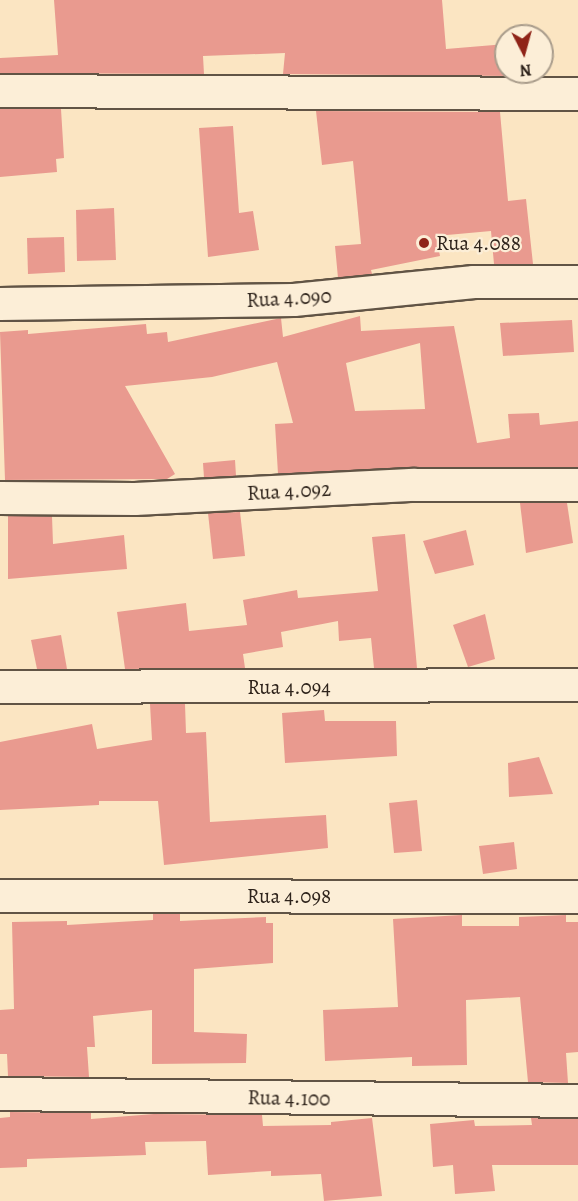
<!DOCTYPE html>
<style>
body{margin:0}
#map{position:relative;width:578px;height:1201px;overflow:hidden;background:#fbe5c2;font-family:Alegreya,serif}
div>[style]{position:absolute}
.building>*{inset:0;background:#e99a8f}
.roads{filter:drop-shadow(2px 0 #615445) drop-shadow(-2px 0 #615445) drop-shadow(0 2px #615445) drop-shadow(0 -2px #615445)}
.street>*{height:32px;margin:-16px;padding:0 16px;transform-origin:16px;border-radius:16px;background:#fceed7}
.dots>*{width:16px;height:16px;translate:-50% -50%;box-sizing:border-box;border:3px solid #fceed7;border-radius:50%}
span{translate:-50% -50%;white-space:nowrap;text-align:center;line-height:1.15;-webkit-text-stroke:4.5px #fceed7;paint-order:stroke}
.poi-label{font-size:21px;color:#2e231b}
.left{translate:0 -50%;text-align:left}
.street-label{font-size:21px;color:#2e231b}
.north{position:absolute;left:494px;top:24px;width:60px;height:60px;box-sizing:border-box;background:#fceed7;border:2px solid #aa9d8c;border-radius:50%;rotate:174deg;font-size:16px;font-weight:700;line-height:24px;text-align:center;color:#2e231b}
.north::after{content:'';display:block;margin:auto;width:21px;height:27px;background:#8f2418;clip-path:polygon(50% 0,100% 100%,50% 72%,0 100%)}
</style>
<div id="map">
<div class="building">
<div style="clip-path:polygon(54px 0,442px 0,446px 49px,506px 44px,506px 72px,510px 76px,283px 74px,285px 53px,203px 56px,204px 74px,200px 74px,0 73px,0 58px,58px 55px)"></div>
<div style="clip-path:polygon(0 109px,61px 109px,64px 158px,56px 159px,57px 172px,0 177px)"></div>
<div style="clip-path:polygon(316px 111px,500px 112px,508px 201px,526px 199px,533px 264px,494px 264px,491px 231px,436px 236px,440px 256px,371px 270px,372px 274px,338px 278px,335px 246px,361px 244px,353px 161px,322px 165px)"></div>
<div style="clip-path:polygon(233px 126px,239px 213px,253px 211px,259px 250px,208px 257px,199px 128px)"></div>
<div style="clip-path:polygon(114px 208px,116px 260px,77px 261px,76px 210px)"></div>
<div style="clip-path:polygon(64px 237px,65px 272px,28px 274px,27px 238px)"></div>
<div style="clip-path:polygon(evenodd,360px 316px,361px 331px,454px 326px,477px 443px,510px 438px,508px 414px,539px 413px,540px 425px,578px 421px,578px 467px,415px 467px,278px 474px,275px 424px,293px 423px,277px 362px,212px 377px,125px 386px,175px 474px,167px 479px,5px 480px,0 332px,28px 330px,28px 334px,146px 324px,147px 334px,167px 332px,168px 342px,281px 318px,283px 337px,360px 316px,420px 343px,425px 409px,355px 411px,346px 363px,420px 343px)"></div>
<div style="clip-path:polygon(572px 320px,574px 352px,503px 356px,500px 323px)"></div>
<div style="clip-path:polygon(235px 460px,236px 476px,204px 478px,203px 463px)"></div>
<div style="clip-path:polygon(520px 503px,567px 503px,573px 543px,526px 553px)"></div>
<div style="clip-path:polygon(240px 512px,245px 556px,213px 559px,208px 513px)"></div>
<div style="clip-path:polygon(8px 516px,52px 516px,53px 544px,124px 535px,127px 569px,8px 579px)"></div>
<div style="clip-path:polygon(466px 530px,474px 565px,435px 574px,423px 541px)"></div>
<div style="clip-path:polygon(405px 534px,417px 668px,374px 668px,371px 638px,339px 641px,338px 621px,281px 632px,283px 647px,243px 654px,245px 668px,125px 669px,117px 612px,186px 603px,189px 631px,247px 625px,243px 600px,297px 590px,298px 598px,378px 591px,372px 537px)"></div>
<div style="clip-path:polygon(485px 614px,495px 659px,468px 667px,453px 625px)"></div>
<div style="clip-path:polygon(61px 635px,67px 669px,37px 669px,31px 640px)"></div>
<div style="clip-path:polygon(150px 704px,185px 704px,186px 733px,206px 732px,210px 822px,326px 815px,328px 848px,164px 865px,158px 801px,99px 801px,99px 805px,0 810px,0 742px,92px 724px,97px 749px,152px 740px)"></div>
<div style="clip-path:polygon(324px 710px,325px 721px,396px 721px,397px 756px,285px 763px,282px 713px)"></div>
<div style="clip-path:polygon(539px 757px,553px 794px,509px 797px,508px 763px)"></div>
<div style="clip-path:polygon(417px 800px,422px 851px,394px 853px,389px 803px)"></div>
<div style="clip-path:polygon(514px 842px,517px 869px,483px 874px,479px 846px)"></div>
<div style="clip-path:polygon(153px 914px,180px 914px,180px 921px,266px 917px,266px 923px,273px 923px,273px 963px,194px 969px,194px 1032px,247px 1034px,246px 1063px,152px 1064px,152px 1010px,93px 1016px,95px 1047px,87px 1047px,89px 1077px,8px 1076px,7px 1054px,0 1054px,0 1010px,14px 1009px,12px 922px,67px 921px,67px 925px,153px 920px)"></div>
<div style="clip-path:polygon(462px 915px,462px 926px,519px 926px,519px 917px,566px 915px,566px 922px,578px 922px,578px 1052px,566px 1053px,568px 1083px,528px 1082px,520px 997px,466px 1000px,467px 1065px,412px 1066px,412px 1057px,325px 1061px,323px 1010px,398px 1007px,393px 919px)"></div>
<div style="clip-path:polygon(10px 1112px,91px 1113px,91px 1119px,154px 1114px,262px 1115px,263px 1126px,331px 1125px,331px 1122px,372px 1118px,382px 1196px,324px 1201px,321px 1174px,271px 1176px,271px 1171px,208px 1175px,206px 1141px,145px 1142px,146px 1155px,27px 1159px,27px 1167px,0 1168px,0 1118px,10px 1117px)"></div>
<div style="clip-path:polygon(531px 1118px,578px 1119px,578px 1165px,492px 1165px,495px 1191px,455px 1194px,453px 1165px,433px 1167px,430px 1124px,474px 1120px,475px 1126px,532px 1125px)"></div>
</div>
<div class="roads">
<div class="street">
<div style="left:0;top:91px;width:578px;rotate:0.3deg"></div>
<div style="left:0;top:304px;width:294px;rotate:-0.8deg"></div>
<div style="left:294px;top:300px;width:181px;rotate:-5.7deg"></div>
<div style="left:474px;top:282px;width:104px"></div>
<div style="left:0;top:498px;width:135px;rotate:0.4deg"></div>
<div style="left:135px;top:499px;width:280px;rotate:-2.9deg"></div>
<div style="left:415px;top:485px;width:163px"></div>
<div style="left:0;top:687px;width:578px;rotate:-0.2deg"></div>
<div style="left:0;top:896px;width:578px;rotate:0.1deg"></div>
<div style="left:0;top:1094px;width:578px;rotate:0.69deg"></div>
</div>
</div>
<div class="dots">
<div style="left:424px;top:243px;background:#8f2418"></div>
</div>
<div class="poi-label">
<span class="left" style="left:436px;top:243px">Rua 4.088</span>
</div>
<div class="street-label">
<span style="left:289px;top:298px;rotate:-3deg">Rua 4.090</span>
<span style="left:289px;top:491px;rotate:-3deg">Rua 4.092</span>
<span style="left:289px;top:687px">Rua 4.094</span>
<span style="left:289px;top:896px">Rua 4.098</span>
<span style="left:289px;top:1098px;rotate:1deg">Rua 4.100</span>
</div>
<div class="north">N</div>
</div>
